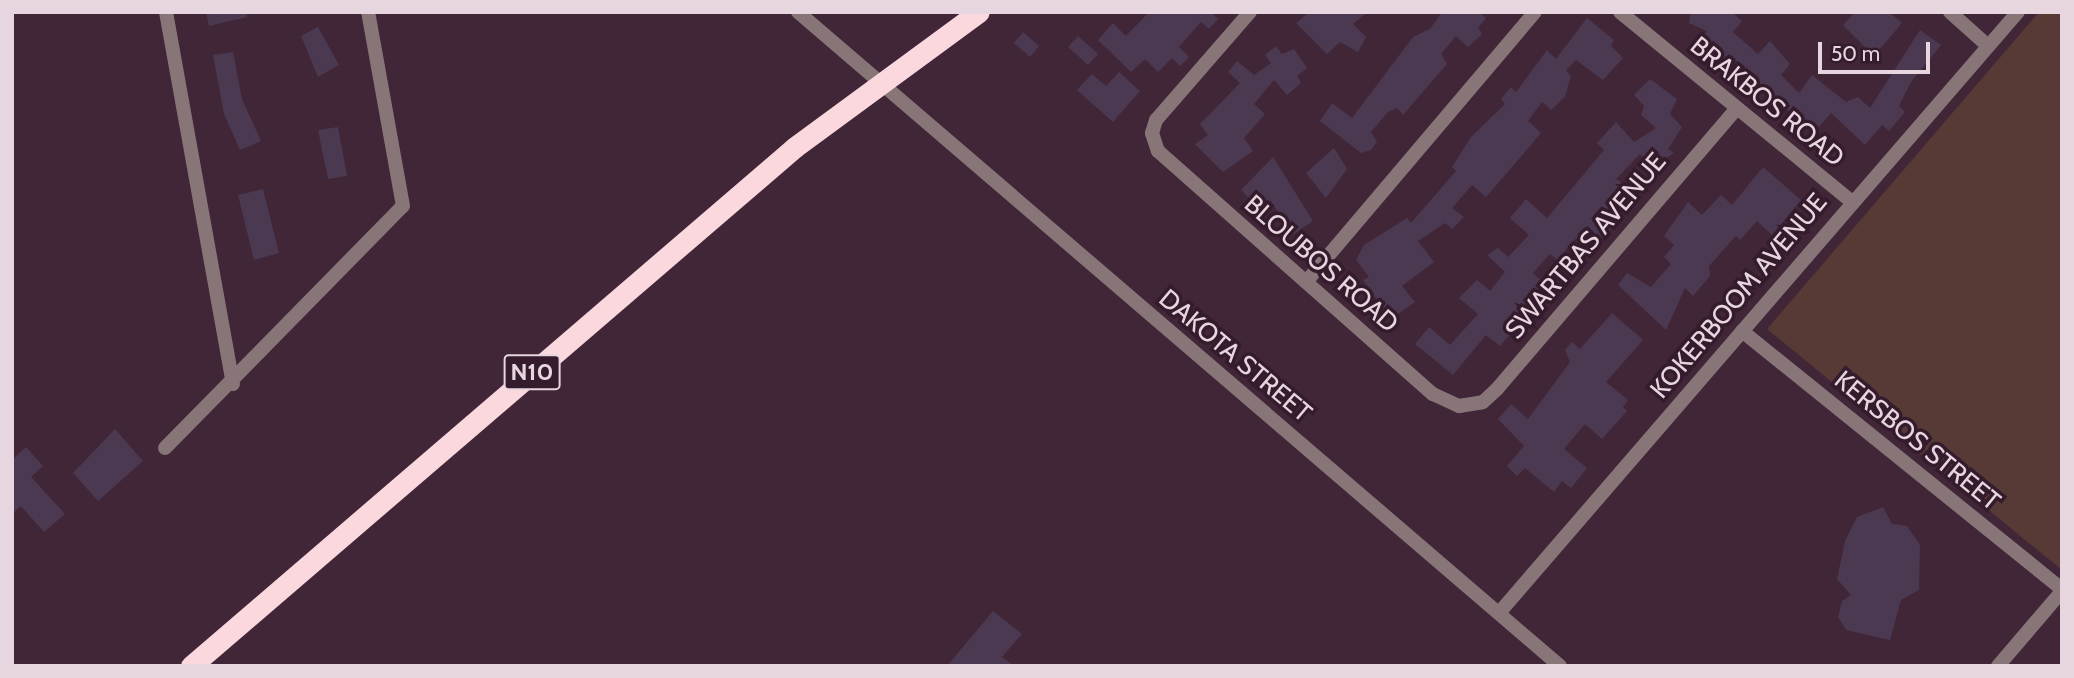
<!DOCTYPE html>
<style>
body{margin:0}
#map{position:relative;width:2074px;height:678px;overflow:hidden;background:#402637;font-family:Cabin,sans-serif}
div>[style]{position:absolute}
.green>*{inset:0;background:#573a35}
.building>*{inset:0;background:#4b3951}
.minor>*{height:14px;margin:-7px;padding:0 7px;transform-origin:7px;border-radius:7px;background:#877578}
.highway>*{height:21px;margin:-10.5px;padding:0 10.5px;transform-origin:10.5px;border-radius:10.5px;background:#fbd7de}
span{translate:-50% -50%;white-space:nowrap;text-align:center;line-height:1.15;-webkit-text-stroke:7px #351c2d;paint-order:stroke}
.shield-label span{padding:2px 5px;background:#351c2d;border:2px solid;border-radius:5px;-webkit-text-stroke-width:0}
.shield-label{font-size:24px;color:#e7d6e0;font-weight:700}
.street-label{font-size:26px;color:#e7d6e0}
.frame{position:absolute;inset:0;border:14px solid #e7d6e0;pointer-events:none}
.scale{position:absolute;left:1818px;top:42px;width:112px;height:32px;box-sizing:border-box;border:4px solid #e7d6e0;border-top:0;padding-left:9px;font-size:21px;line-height:24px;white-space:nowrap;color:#e7d6e0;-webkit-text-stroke:5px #351c2d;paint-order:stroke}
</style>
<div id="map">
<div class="green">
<div style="clip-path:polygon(2039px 12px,2062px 12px,2062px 570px,1767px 329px)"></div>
</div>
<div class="building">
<div style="clip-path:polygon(206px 12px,246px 12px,247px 17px,209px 26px)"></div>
<div style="clip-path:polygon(1149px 12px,1211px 12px,1218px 19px,1209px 29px,1201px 22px,1179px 47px,1189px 57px,1180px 66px,1172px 58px,1158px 72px,1145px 59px,1131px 72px,1098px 40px,1113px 23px,1126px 36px)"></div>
<div style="clip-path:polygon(1309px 12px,1367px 12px,1353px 24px,1366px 37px,1358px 52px,1340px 42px,1327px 54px,1296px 23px)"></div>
<div style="clip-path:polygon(1442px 12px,1479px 12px,1486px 18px,1478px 28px,1482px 34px,1468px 47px,1456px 36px,1441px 54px,1447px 64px,1403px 115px,1397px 108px,1388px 112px,1371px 132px,1377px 142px,1371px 150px,1361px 153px,1320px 121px,1332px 103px,1352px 118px,1413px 37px,1430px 29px)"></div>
<div style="clip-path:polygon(1691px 12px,1732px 12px,1742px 21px,1733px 32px,1758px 54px,1770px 41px,1790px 64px,1781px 75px,1799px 93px,1812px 75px,1846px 102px,1858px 97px,1870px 108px,1920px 30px,1941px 45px,1911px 82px,1899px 106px,1905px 112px,1889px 131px,1882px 125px,1865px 145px,1831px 113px,1813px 134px,1735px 60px,1724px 74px,1709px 60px,1718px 51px,1703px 37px,1707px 31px,1689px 23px)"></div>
<div style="clip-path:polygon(1855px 12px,1889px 12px,1902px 23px,1874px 56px,1843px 25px)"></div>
<div style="clip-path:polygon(1587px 18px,1614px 40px,1611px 46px,1623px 58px,1603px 80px,1576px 60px,1566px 70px,1571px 76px,1565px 97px,1551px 110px,1542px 102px,1528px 121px,1541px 133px,1513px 166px,1486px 197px,1472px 185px,1452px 208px,1464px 217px,1452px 229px,1445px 223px,1418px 241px,1434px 262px,1402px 286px,1415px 302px,1391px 319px,1363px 280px,1369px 277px,1356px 260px,1364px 245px,1407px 218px,1411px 223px,1456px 171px,1452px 167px,1471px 137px,1505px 104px,1501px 99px,1511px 87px,1516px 92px,1547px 50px,1556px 59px)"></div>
<div style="clip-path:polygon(318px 27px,339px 65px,318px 77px,301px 36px)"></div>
<div style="clip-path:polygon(1023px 32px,1039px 46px,1030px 57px,1014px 43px)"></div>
<div style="clip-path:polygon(1078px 36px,1098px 54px,1088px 65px,1068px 47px)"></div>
<div style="clip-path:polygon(1276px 46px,1282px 54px,1294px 49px,1307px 68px,1297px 76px,1301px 83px,1287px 95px,1274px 80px,1254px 104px,1265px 114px,1244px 138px,1253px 151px,1223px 172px,1195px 144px,1208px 135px,1200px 124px,1240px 83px,1228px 72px,1237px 61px,1254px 75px,1271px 63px,1265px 55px)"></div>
<div style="clip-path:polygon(233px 52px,242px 99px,261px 141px,240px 150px,224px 114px,213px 55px)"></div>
<div style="clip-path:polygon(1119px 72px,1140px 91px,1113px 122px,1077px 90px,1092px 74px,1106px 86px)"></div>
<div style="clip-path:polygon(1650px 79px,1677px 99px,1670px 114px,1682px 127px,1668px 149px,1674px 153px,1653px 167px,1640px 154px,1616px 179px,1627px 186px,1608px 207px,1620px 217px,1592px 252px,1576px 238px,1557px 260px,1550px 254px,1533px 273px,1544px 283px,1505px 328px,1511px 333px,1500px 346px,1486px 335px,1453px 375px,1415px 344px,1429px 327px,1450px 345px,1478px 314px,1459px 298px,1477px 280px,1490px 291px,1505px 272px,1487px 255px,1498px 248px,1508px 257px,1529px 235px,1510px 218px,1526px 199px,1547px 218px,1604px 150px,1597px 143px,1616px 122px,1634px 142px,1656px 128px,1641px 115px,1644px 106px,1634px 95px)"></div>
<div style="clip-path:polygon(338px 127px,347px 176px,328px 179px,318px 130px)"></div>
<div style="clip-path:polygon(1334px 148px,1347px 169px,1326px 198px,1306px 173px)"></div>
<div style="clip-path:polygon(1273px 157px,1313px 221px,1292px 235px,1271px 201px,1258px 208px,1241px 190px)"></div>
<div style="clip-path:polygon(1763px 167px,1801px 200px,1772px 235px,1757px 221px,1740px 240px,1736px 236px,1709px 266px,1710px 276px,1693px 296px,1685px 288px,1666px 330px,1618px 285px,1627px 273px,1651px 287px,1671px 264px,1664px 257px,1674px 245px,1664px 236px,1688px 202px,1702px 215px,1721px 195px,1732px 205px)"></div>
<div style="clip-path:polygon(263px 189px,279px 253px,254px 260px,238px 195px)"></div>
<div style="clip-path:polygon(1612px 313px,1643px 340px,1606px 382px,1628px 400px,1623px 407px,1627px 411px,1602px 439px,1585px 424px,1564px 449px,1587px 468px,1571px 488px,1562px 481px,1554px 492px,1525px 468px,1517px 476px,1507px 466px,1524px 446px,1498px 419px,1511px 404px,1528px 419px,1570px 362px,1565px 350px,1572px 342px,1580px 349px)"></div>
<div style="clip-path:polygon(115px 429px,143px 461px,98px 501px,73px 473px)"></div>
<div style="clip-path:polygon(26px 447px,43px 466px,31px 477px,65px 514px,44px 532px,21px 506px,12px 514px,12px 460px)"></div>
<div style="clip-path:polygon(1883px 507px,1892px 524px,1907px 526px,1920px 545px,1919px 590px,1901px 600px,1890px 640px,1846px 630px,1838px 617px,1842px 601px,1851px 595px,1837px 579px,1845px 541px,1857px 517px)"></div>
<div style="clip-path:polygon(993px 611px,1022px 634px,1002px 657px,1014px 666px,947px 666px)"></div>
</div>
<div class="minor">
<div style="left:166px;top:12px;width:378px;rotate:79.8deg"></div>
<div style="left:798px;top:12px;width:1004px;rotate:40.64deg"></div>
<div style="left:1250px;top:12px;width:143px;rotate:131deg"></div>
<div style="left:1156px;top:120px;width:14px;rotate:107deg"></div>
<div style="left:1152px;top:133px;width:19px;rotate:72deg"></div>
<div style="left:1158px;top:151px;width:367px;rotate:41.5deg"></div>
<div style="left:1433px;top:394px;width:29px;rotate:25deg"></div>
<div style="left:1459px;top:406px;width:24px;rotate:-9deg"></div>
<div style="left:1483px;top:402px;width:19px;rotate:-43deg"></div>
<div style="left:1497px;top:389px;width:367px;rotate:-49.5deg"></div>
<div style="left:1620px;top:12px;width:298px;rotate:39.3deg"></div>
<div style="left:1950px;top:12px;width:51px;rotate:41.8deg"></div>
<div style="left:1306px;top:282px;width:354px;rotate:-49.7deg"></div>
<div style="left:1742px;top:331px;width:411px;rotate:38.9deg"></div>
<div style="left:165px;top:448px;width:339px;rotate:-45.5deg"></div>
<div style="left:403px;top:206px;width:197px;rotate:-100.2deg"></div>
<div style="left:1499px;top:613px;width:794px;rotate:-49.19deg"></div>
<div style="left:1998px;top:666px;width:99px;rotate:-49.5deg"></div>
</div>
<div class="highway">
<div style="left:191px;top:666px;width:796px;rotate:-40.67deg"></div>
<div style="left:795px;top:147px;width:228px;rotate:-36.3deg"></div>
</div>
<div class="shield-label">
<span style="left:532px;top:372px">N10</span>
</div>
<div class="street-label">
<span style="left:1767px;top:102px;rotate:39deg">BRAKBOS ROAD</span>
<span style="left:1586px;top:246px;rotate:-50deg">SWARTBAS AVENUE</span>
<span style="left:1321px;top:264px;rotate:41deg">BLOUBOS ROAD</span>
<span style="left:1739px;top:296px;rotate:-50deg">KOKERBOOM AVENUE</span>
<span style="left:1235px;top:356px;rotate:40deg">DAKOTA STREET</span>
<span style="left:1917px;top:441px;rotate:39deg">KERSBOS STREET</span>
</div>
<div class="frame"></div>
<div class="scale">50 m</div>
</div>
